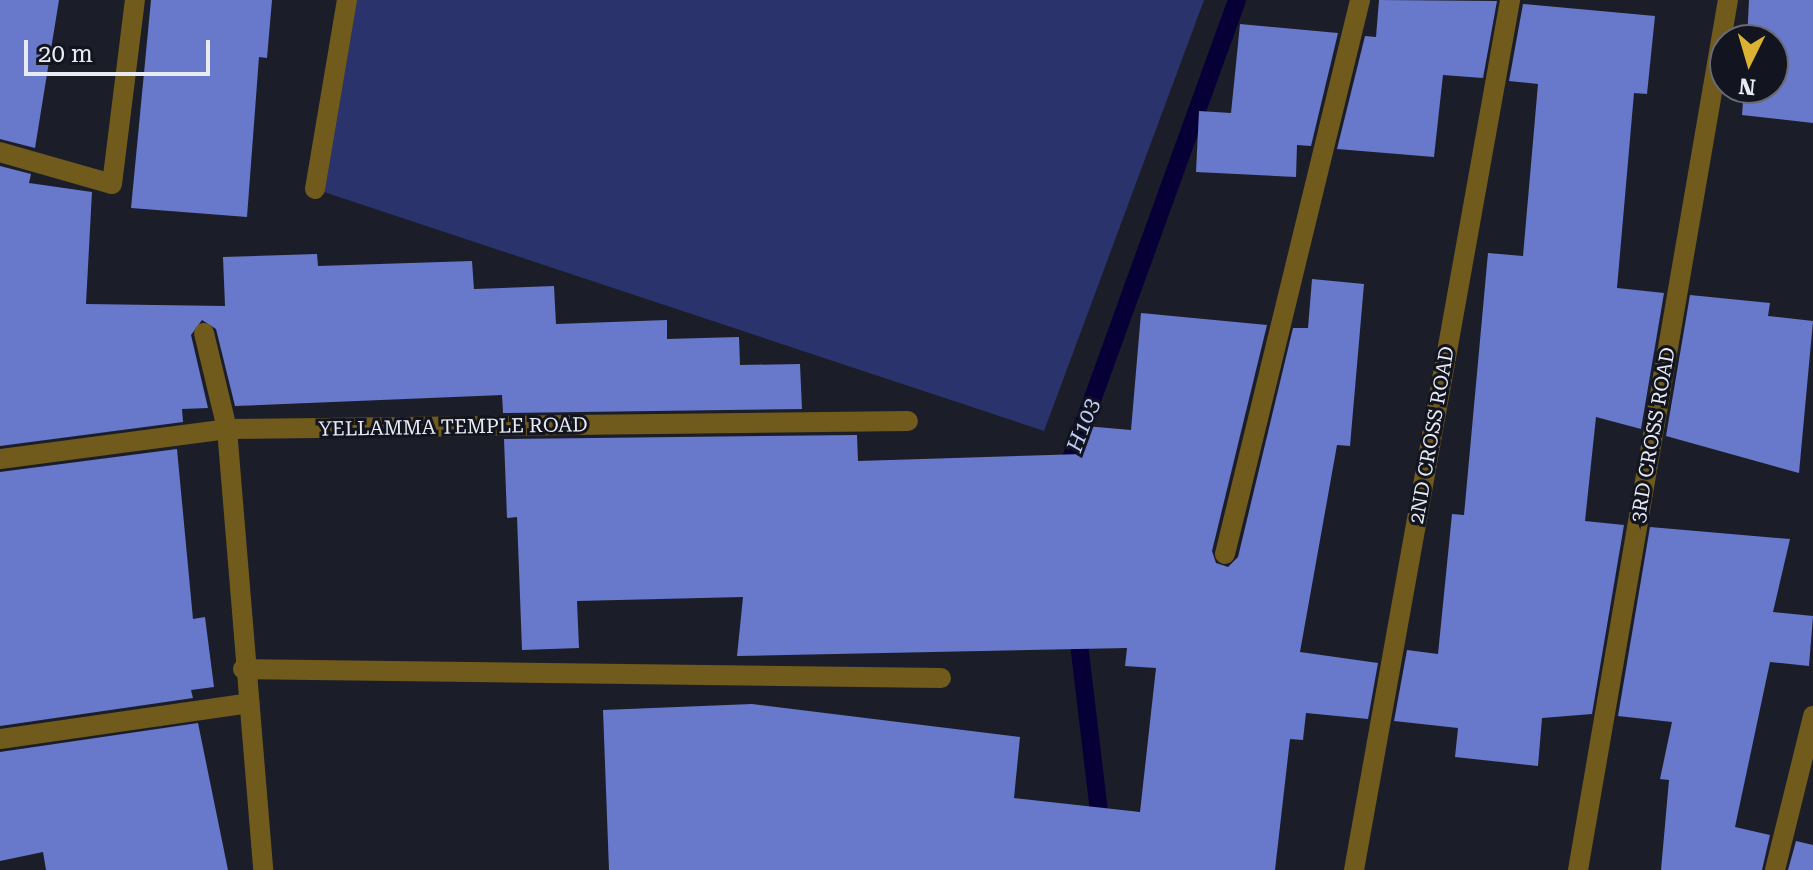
<!DOCTYPE html>
<style>
body{margin:0}
#map{position:relative;width:1813px;height:870px;overflow:hidden;background:#1b1e29;font-family:"Roboto Serif",serif}
div>[style]{position:absolute}
.green>*{inset:0;background:#2a336b}
.stream>*{height:18px;margin:-9px;padding:0 9px;transform-origin:9px;border-radius:9px;background:#060037}
.building>*{inset:0;background:#6878cb}
.minor>*{height:20px;margin:-10px;padding:0 10px;transform-origin:10px;border-radius:10px;background:#705a1c}
span{translate:-50% -50%;white-space:nowrap;text-align:center;line-height:1.15;-webkit-text-stroke:6px #12141f;paint-order:stroke}
.street-label{font-size:20px;color:#e9ebf3}
.water-label{font-size:22px;color:#c0ccf8;font-style:italic}
.north{position:absolute;left:1709px;top:24px;width:80px;height:80px;box-sizing:border-box;background:#12141f;border:2px solid #686a74;border-radius:50%;rotate:185deg;font-size:22px;font-weight:700;line-height:32px;text-align:center;color:#e9ebf3}
.north::after{content:'';display:block;margin:auto;width:28px;height:36px;background:#dcb233;clip-path:polygon(50% 0,100% 100%,50% 72%,0 100%)}
.scale{position:absolute;left:24px;top:40px;width:186px;height:36px;box-sizing:border-box;border:4px solid #e9ebf3;border-top:0;padding-left:10px;font-size:24px;line-height:28px;white-space:nowrap;color:#e9ebf3;-webkit-text-stroke:6px #12141f;paint-order:stroke}
</style>
<div id="map">
<div class="green">
<div style="clip-path:polygon(347px 0,1204px 0,1044px 431px,315px 189px)"></div>
</div>
<div class="stream">
<div style="left:1065px;top:475px;width:505px;rotate:-70.09deg"></div>
<div style="left:1077px;top:627px;width:245px;rotate:83.2deg"></div>
</div>
<div class="building">
<div style="clip-path:polygon(0 0,59px 0,35px 148px,0 139px)"></div>
<div style="clip-path:polygon(151px 0,272px 0,267px 58px,259px 57px,247px 217px,131px 208px)"></div>
<div style="clip-path:polygon(1379px 0,1497px 1px,1483px 78px,1443px 75px,1434px 157px,1337px 149px,1365px 36px,1376px 37px)"></div>
<div style="clip-path:polygon(1749px 0,1813px 0,1813px 123px,1742px 115px,1744px 88px,1773px 88px,1773px 40px,1747px 40px)"></div>
<div style="clip-path:polygon(1523px 4px,1655px 16px,1647px 94px,1634px 93px,1617px 288px,1664px 293px,1641px 429px,1596px 417px,1585px 521px,1624px 525px,1592px 714px,1542px 718px,1538px 766px,1455px 757px,1458px 728px,1394px 721px,1407px 650px,1438px 654px,1452px 514px,1464px 515px,1488px 253px,1523px 256px,1538px 84px,1509px 81px)"></div>
<div style="clip-path:polygon(1240px 24px,1338px 33px,1311px 146px,1297px 145px,1296px 177px,1196px 172px,1199px 111px,1231px 113px)"></div>
<div style="clip-path:polygon(0 166px,31px 174px,29px 183px,92px 192px,86px 304px,225px 306px,223px 257px,317px 254px,318px 266px,472px 261px,474px 289px,554px 286px,556px 324px,667px 320px,667px 339px,739px 337px,740px 365px,800px 364px,802px 409px,503px 413px,502px 395px,235px 406px,216px 329px,202px 320px,191px 335px,208px 408px,182px 409px,183px 422px,0 446px)"></div>
<div style="clip-path:polygon(1312px 279px,1364px 284px,1350px 446px,1337px 445px,1300px 652px,1378px 663px,1368px 719px,1306px 713px,1303px 740px,1290px 739px,1275px 870px,609px 870px,603px 710px,752px 704px,1020px 737px,1014px 798px,1140px 812px,1156px 668px,1125px 666px,1127px 648px,737px 656px,743px 597px,577px 601px,579px 648px,522px 650px,517px 517px,507px 518px,504px 439px,857px 435px,858px 461px,1082px 454px,1085px 426px,1131px 430px,1141px 313px,1267px 325px,1212px 551px,1216px 563px,1228px 567px,1238px 557px,1293px 328px,1308px 328px)"></div>
<div style="clip-path:polygon(1690px 295px,1770px 303px,1768px 316px,1813px 321px,1799px 473px,1666px 436px)"></div>
<div style="clip-path:polygon(177px 449px,193px 619px,205px 617px,214px 687px,191px 690px,193px 698px,0 726px,0 472px)"></div>
<div style="clip-path:polygon(1650px 527px,1790px 539px,1773px 612px,1813px 616px,1809px 666px,1770px 662px,1735px 827px,1770px 835px,1762px 870px,1661px 870px,1669px 780px,1660px 779px,1672px 722px,1618px 716px)"></div>
<div style="clip-path:polygon(198px 723px,228px 870px,46px 870px,43px 852px,0 861px,0 752px)"></div>
<div style="clip-path:polygon(1796px 841px,1813px 845px,1813px 870px,1788px 870px)"></div>
</div>
<div class="minor">
<div style="left:0;top:152px;width:116px;rotate:15.9deg"></div>
<div style="left:112px;top:184px;width:185px;rotate:-82.9deg"></div>
<div style="left:315px;top:189px;width:192px;rotate:-80.4deg"></div>
<div style="left:204px;top:333px;width:99px;rotate:76.5deg"></div>
<div style="left:227px;top:429px;width:442px;rotate:85.3deg"></div>
<div style="left:0;top:459px;width:229px;rotate:-7.5deg"></div>
<div style="left:227px;top:429px;width:681px;rotate:-0.67deg"></div>
<div style="left:1225px;top:554px;width:570px;rotate:-76.3deg"></div>
<div style="left:243px;top:669px;width:698px;rotate:0.74deg"></div>
<div style="left:0;top:739px;width:252px;rotate:-8.2deg"></div>
<div style="left:1354px;top:870px;width:884px;rotate:-79.83deg"></div>
<div style="left:1578px;top:870px;width:883px;rotate:-80.22deg"></div>
<div style="left:1775px;top:870px;width:159px;rotate:-76.1deg"></div>
</div>
<div class="street-label">
<span style="left:453px;top:427px;rotate:-1deg">YELLAMMA TEMPLE ROAD</span>
<span style="left:1432px;top:435px;rotate:-80deg">2ND CROSS ROAD</span>
<span style="left:1653px;top:435px;rotate:-80deg">3RD CROSS ROAD</span>
</div>
<div class="water-label">
<span style="left:1083px;top:425px;rotate:-70deg">H103</span>
</div>
<div class="north">N</div>
<div class="scale">20 m</div>
</div>
